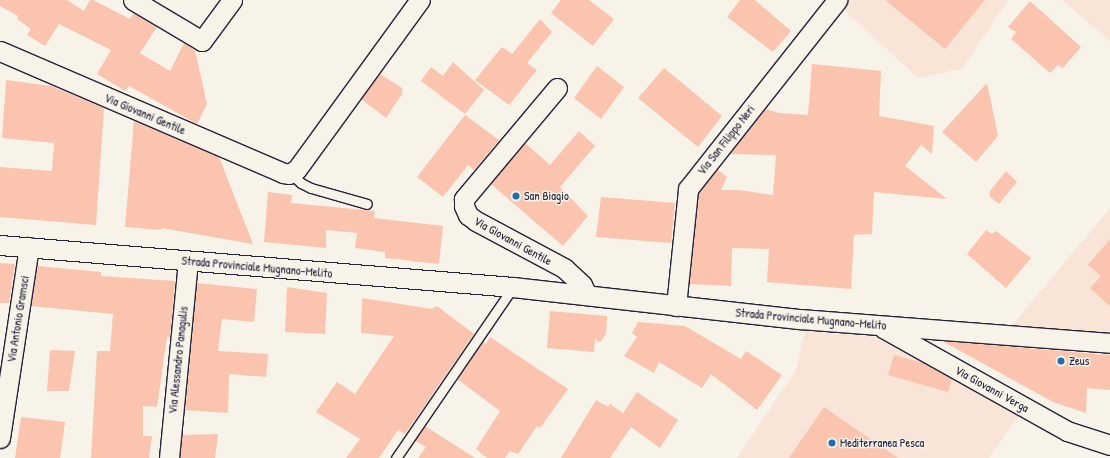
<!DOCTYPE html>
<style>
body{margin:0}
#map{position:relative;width:1110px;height:458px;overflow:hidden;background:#f7f3e8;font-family:"Patrick Hand",sans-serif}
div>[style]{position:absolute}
.built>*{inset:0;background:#f8e5d7}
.building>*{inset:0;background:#fbc4ae}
.roads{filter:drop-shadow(1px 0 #22223b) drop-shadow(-1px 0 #22223b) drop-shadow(0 1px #22223b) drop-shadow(0 -1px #22223b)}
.service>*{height:9px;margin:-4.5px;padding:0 4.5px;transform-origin:4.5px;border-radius:4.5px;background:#f7f3e8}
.minor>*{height:19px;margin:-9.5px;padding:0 9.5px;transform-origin:9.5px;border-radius:9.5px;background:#f7f3e8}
.dots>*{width:11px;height:11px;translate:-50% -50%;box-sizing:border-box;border:2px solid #f7f3e8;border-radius:50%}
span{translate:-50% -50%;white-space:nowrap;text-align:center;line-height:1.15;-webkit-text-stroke:3px #f7f3e8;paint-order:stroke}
.street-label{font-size:12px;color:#22223b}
.poi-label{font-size:12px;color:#22223b}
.left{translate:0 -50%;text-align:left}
</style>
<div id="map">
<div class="built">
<div style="clip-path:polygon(833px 0,1008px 0,962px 69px,918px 78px)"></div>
<div style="clip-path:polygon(1062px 0,1110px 0,1110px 41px,1106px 38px)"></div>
<div style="clip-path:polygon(1110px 208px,1110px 331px,1107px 335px,1010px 328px)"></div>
<div style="clip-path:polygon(805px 331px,875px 337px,1020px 414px,989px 458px,737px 458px,796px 370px)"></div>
</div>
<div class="building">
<div style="clip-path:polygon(0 0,67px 0,84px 11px,90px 0,93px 0,130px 19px,134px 13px,157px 27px,140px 53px,170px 71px,184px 43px,195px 50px,207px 104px,197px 124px,129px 86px,125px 91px,97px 74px,111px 50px,59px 24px,45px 46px,27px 35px,31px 29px,17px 19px,18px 16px,0 6px)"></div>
<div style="clip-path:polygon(561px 0,589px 0,614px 19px,593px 46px,551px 13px)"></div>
<div style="clip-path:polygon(740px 0,755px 0,791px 31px,773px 52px,727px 17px)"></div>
<div style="clip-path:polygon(885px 0,985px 0,945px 49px)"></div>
<div style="clip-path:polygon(1030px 1px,1081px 47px,1063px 68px,1058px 65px,1050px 73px,1011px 39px,1016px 32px,1008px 27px)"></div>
<div style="clip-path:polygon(540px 19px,552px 32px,527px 63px,537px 70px,509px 105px,475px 80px,502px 47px,512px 54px)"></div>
<div style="clip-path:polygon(453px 62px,484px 90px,465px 114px,421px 81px,431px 67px,443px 76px)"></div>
<div style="clip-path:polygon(812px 64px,881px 71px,879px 116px,934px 126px,932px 154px,921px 145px,905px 166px,947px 199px,874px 192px,872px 234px,854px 235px,851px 289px,767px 282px,769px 249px,732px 248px,731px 286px,689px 284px,699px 193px,717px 169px,727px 177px,721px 190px,739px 190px,773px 195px,776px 155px,730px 154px,765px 109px,779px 113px,808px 115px)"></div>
<div style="clip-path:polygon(597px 66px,624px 87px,601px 119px,574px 98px)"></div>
<div style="clip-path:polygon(664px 68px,722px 116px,698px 147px,638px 98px)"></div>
<div style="clip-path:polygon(380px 74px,402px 88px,402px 94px,386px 118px,361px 99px)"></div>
<div style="clip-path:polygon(6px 80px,51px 86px,104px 108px,96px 225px,0 217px,0 167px,52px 171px,54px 143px,2px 138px)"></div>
<div style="clip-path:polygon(987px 83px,998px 136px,976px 162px,942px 132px)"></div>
<div style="clip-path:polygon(465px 115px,499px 140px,474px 170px,468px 165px,443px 197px,417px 177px)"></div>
<div style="clip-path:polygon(134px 121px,219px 157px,253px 244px,161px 228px,161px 230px,125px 227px)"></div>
<div style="clip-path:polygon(579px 131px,595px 146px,560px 187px,588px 216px,563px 246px,491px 184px,525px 143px,550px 165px)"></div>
<div style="clip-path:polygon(1006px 171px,1017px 182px,999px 204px,990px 197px,990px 191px)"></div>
<div style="clip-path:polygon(268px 192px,292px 195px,291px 203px,375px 211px,374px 218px,443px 226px,439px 264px,385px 258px,385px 252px,355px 248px,357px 233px,326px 230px,326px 248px,264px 242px)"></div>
<div style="clip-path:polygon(601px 197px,675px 203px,671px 243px,596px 237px)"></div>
<div style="clip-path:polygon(986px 230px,992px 234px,996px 231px,1031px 258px,1006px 288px,967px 254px)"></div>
<div style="clip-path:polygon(1110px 239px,1110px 306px,1090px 288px,1101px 276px,1088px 265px)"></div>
<div style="clip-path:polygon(0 263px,15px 264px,9px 303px,0 303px)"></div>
<div style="clip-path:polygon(37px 266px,101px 272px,101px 276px,175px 281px,170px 337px,167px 337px,157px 407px,143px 406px,143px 436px,152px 436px,149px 458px,91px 458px,97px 351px,110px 351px,113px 314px,31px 306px)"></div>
<div style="clip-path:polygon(197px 283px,257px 289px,254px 322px,222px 319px,218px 351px,268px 354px,266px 377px,229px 374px,228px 413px,185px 410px)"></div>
<div style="clip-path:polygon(287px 287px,327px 293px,325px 334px,285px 332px)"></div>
<div style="clip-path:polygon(362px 298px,432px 309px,437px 306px,474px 334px,405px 434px,398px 430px,379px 458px,346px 458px,360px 439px,316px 412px,337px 382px,355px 394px,394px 336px,361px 333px)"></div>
<div style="clip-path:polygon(550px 311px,607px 316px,606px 334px,600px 342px,595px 339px,594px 352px,547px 348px)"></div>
<div style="clip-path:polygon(638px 322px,685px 326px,741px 359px,746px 351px,782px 375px,757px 410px,711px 374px,702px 388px,659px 362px,654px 373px,624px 356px,637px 337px,632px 333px)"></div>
<div style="clip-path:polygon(490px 337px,568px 389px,540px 428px,537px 426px,518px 454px,510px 451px,505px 458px,487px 458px,476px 449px,500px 411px,457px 379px,483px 341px,486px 344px)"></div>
<div style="clip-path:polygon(942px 341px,1110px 355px,1110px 390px,1087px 388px,1086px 413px,1053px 402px)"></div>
<div style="clip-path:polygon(50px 350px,75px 351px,69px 391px,47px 391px)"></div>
<div style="clip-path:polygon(894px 355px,924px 363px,952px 379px,948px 392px,888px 375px)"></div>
<div style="clip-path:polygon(637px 392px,678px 420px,660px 448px,631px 427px,610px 458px,561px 458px,596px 400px,608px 407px,610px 404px,623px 413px)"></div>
<div style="clip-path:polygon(824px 407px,898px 458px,789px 458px)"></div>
<div style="clip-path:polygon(21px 417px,65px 422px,60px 458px,15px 458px)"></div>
<div style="clip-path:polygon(425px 426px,475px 458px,418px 458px,426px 447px,415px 441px)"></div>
<div style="clip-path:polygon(218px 434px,215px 458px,180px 458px,182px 435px)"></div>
</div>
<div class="roads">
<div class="service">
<div style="left:290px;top:173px;width:15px;rotate:42deg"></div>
<div style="left:301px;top:183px;width:11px;rotate:27deg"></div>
<div style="left:311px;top:188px;width:58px;rotate:15.9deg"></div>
<div style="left:396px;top:458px;width:207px;rotate:-55.6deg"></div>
</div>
<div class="minor">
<div style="left:133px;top:0;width:80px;rotate:30.7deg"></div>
<div style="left:202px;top:41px;width:51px;rotate:-53.8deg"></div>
<div style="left:0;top:51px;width:308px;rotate:23.3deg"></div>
<div style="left:283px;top:173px;width:6px;rotate:9deg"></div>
<div style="left:289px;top:174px;width:9px;rotate:-32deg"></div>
<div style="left:297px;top:169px;width:209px;rotate:-54deg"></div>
<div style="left:557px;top:88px;width:145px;rotate:130deg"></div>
<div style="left:464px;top:199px;width:7px;rotate:90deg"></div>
<div style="left:464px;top:206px;width:10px;rotate:66deg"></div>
<div style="left:468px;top:215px;width:10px;rotate:37deg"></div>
<div style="left:476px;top:221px;width:100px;rotate:28.1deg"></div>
<div style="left:564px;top:268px;width:25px;rotate:43deg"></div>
<div style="left:582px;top:285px;width:11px;rotate:63deg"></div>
<div style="left:0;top:245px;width:515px;rotate:4.68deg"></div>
<div style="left:513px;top:287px;width:289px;rotate:6.4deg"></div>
<div style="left:800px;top:319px;width:311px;rotate:4.4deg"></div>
<div style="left:676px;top:306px;width:118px;rotate:-84.1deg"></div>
<div style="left:688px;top:189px;width:241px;rotate:-51.7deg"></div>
<div style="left:883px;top:328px;width:211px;rotate:29.2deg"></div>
<div style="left:1067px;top:431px;width:45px;rotate:18deg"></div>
<div style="left:0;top:438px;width:193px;rotate:-81.4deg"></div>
<div style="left:169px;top:458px;width:198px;rotate:-84.5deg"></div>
</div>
</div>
<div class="dots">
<div style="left:516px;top:196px;background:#1f6fb2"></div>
<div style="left:1061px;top:361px;background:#1f6fb2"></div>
<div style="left:832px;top:443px;background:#1f6fb2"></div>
</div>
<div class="street-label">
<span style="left:145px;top:114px;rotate:23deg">Via Giovanni Gentile</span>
<span style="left:726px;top:140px;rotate:-52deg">Via San Filippo Neri</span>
<span style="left:513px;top:241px;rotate:29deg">Via Giovanni Gentile</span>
<span style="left:257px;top:267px;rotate:5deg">Strada Provinciale Mugnano-Melito</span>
<span style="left:18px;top:319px;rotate:-81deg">Via Antonio Gramsci</span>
<span style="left:811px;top:319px;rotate:5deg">Strada Provinciale Mugnano-Melito</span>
<span style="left:178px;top:360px;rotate:-84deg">Via Alessandro Panagulis</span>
<span style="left:992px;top:389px;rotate:29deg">Via Giovanni Verga</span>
</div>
<div class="poi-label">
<span class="left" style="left:524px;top:196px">San Biagio</span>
<span class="left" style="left:1069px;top:361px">Zeus</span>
<span class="left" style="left:840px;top:443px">Mediterranea Pesca</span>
</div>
</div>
